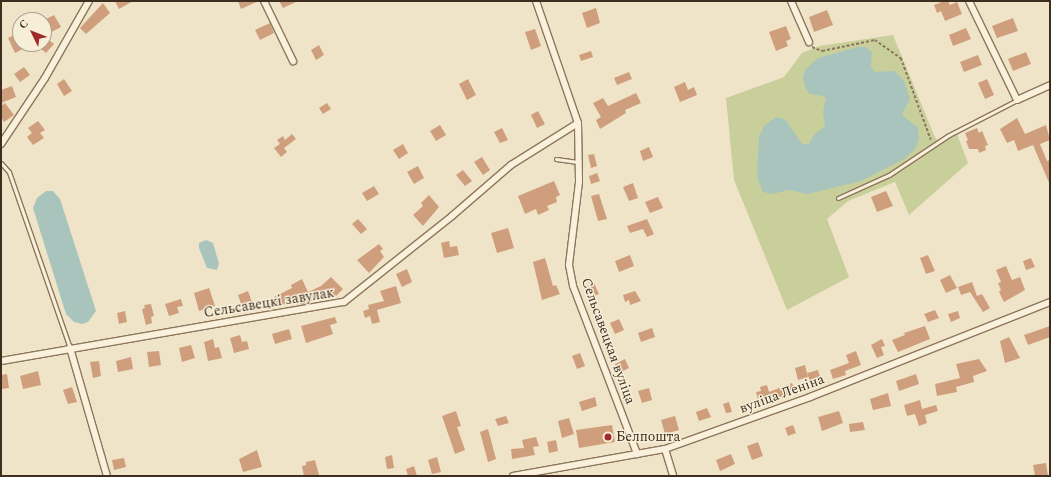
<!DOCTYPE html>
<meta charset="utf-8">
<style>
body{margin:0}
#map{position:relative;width:1051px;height:477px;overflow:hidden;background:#f0e4c8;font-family:Spectral,serif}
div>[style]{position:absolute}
.green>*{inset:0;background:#c9cf9b}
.water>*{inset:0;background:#a9c4bc}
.building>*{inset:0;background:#cf9f7d}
.path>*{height:1.5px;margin-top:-0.75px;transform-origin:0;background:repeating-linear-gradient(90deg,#8d765c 0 3px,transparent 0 5px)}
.roads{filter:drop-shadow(1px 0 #8d765c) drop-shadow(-1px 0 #8d765c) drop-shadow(0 1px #8d765c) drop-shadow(0 -1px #8d765c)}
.service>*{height:3px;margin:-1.5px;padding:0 1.5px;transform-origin:1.5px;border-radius:1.5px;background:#faf1dc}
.minor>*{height:6px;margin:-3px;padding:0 3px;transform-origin:3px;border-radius:3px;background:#faf1dc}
.dots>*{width:11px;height:11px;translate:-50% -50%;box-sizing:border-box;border:2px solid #f7eed8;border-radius:50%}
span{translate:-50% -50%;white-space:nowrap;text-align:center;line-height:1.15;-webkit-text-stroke:3px #f7eed8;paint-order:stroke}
.street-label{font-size:14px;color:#3d2e20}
.poi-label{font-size:14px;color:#3d2e20}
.left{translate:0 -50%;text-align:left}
.frame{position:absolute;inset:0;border:2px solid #3d2e20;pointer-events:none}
.north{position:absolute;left:12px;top:12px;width:40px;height:40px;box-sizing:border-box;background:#f7eed8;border:1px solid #ada18e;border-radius:50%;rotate:313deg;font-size:11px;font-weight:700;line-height:16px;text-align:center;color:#3d2e20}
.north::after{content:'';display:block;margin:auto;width:14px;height:18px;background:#9e2a2b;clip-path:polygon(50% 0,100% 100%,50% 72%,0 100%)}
</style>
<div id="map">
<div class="green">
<div style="clip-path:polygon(893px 35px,934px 135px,939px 143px,957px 134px,968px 163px,909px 215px,895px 182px,848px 201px,827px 219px,849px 277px,787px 310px,734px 180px,726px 98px,784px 77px,802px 53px,819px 46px)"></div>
</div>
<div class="water">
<div style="clip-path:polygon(858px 47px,866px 47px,872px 52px,871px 66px,875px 72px,895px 71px,904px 81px,910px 99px,902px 115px,918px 128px,919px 139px,915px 149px,904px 159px,861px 181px,807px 194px,789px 190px,772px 194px,763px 192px,757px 177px,759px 137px,764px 126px,776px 117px,785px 119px,802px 144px,809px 144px,814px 135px,825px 126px,823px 112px,826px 99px,823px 96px,810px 94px,806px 89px,803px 78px,805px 70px,818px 58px)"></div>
<div style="clip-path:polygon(46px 191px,53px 191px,60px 199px,96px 311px,88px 322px,82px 324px,74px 322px,66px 314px,33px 208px,37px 198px)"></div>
<div style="clip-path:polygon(206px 240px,213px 243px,219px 264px,217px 270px,207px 268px,199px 248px,199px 243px)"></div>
</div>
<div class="building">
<div style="clip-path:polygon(115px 1px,133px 1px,119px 9px)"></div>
<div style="clip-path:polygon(238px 1px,259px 1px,241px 9px)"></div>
<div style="clip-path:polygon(279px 1px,298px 1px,283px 8px)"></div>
<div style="clip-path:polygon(944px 1px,948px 1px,950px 5px,957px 2px,962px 14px,945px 21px,941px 11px,937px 13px,934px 5px)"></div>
<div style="clip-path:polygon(103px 3px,110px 13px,86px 34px,80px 28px)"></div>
<div style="clip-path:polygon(596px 8px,600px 23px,587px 28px,582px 13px)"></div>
<div style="clip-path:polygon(827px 10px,833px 25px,814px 32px,809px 17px)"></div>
<div style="clip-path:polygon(54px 15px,61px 27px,44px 36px,54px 44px,46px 53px,35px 44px,44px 44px,44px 20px)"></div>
<div style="clip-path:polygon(1013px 18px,1018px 31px,997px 38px,992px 26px)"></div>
<div style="clip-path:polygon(270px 23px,274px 33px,260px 40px,255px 30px)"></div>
<div style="clip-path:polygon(786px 26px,791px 39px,786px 41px,788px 46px,776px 51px,769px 32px)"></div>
<div style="clip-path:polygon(966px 28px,971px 39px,953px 46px,949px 35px)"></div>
<div style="clip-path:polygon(535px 29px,541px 46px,531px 50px,525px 32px)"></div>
<div style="clip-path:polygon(20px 32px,20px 44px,32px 44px,15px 53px,8px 38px)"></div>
<div style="clip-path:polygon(319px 45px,324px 55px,316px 60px,311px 50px)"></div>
<div style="clip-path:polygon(591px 51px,593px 57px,581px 61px,579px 55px)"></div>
<div style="clip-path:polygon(1026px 52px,1031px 64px,1013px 71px,1008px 59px)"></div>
<div style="clip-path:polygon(978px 55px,982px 65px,964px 72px,960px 62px)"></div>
<div style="clip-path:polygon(24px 67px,30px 75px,20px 82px,14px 74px)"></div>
<div style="clip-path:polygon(629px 72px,632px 79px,617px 85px,614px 78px)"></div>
<div style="clip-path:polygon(64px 79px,72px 91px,64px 96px,57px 84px)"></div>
<div style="clip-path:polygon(468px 79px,476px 95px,467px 100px,459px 84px)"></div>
<div style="clip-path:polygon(987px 79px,994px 95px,985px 99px,978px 83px)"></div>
<div style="clip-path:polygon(685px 82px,688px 90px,694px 87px,697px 95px,680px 102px,674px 87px)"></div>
<div style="clip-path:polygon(12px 86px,16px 97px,1px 103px,1px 90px)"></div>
<div style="clip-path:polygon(636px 93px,641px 103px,625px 110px,626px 113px,600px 129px,596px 120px,601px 117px,593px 103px,603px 98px,608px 106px)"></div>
<div style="clip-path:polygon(5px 103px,14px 115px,4px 122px,1px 117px,1px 106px)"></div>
<div style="clip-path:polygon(327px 103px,331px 109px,323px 114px,319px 108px)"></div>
<div style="clip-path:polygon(538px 111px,545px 124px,537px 128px,531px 115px)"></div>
<div style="clip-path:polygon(1017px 118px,1025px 134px,1046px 125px,1050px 140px,1040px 144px,1047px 161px,1050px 160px,1050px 185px,1033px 145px,1018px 151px,1014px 140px,1007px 143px,1000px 129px)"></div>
<div style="clip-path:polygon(38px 121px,45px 130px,40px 133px,44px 138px,33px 145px,27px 137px,32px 133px,28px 128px)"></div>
<div style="clip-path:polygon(440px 125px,446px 135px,436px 141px,430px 131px)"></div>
<div style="clip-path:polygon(502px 128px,508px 140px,500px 143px,494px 132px)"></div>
<div style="clip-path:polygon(977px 128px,979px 133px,982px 131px,988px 145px,985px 146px,986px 150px,979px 153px,978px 149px,969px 149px,966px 141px,968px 140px,965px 133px)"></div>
<div style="clip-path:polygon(292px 134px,296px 139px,284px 148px,287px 152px,281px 157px,274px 148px,280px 144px,277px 140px,283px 136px,285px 140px)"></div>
<div style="clip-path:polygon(403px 144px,408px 153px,399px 159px,393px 150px)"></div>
<div style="clip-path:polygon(649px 147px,653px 157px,643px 161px,640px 151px)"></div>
<div style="clip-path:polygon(594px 154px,597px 166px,591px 168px,588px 155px)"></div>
<div style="clip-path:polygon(482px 157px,490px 170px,483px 175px,474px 162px)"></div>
<div style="clip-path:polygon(418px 166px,424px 178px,414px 184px,407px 172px)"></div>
<div style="clip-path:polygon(463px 170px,472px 181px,465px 186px,456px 175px)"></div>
<div style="clip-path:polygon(597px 173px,600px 181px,591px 184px,589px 176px)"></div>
<div style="clip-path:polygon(554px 181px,560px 195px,556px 197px,557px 202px,547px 206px,549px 210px,538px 215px,536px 209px,525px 214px,518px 196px)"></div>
<div style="clip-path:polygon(633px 183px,638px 198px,629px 201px,623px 187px)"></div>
<div style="clip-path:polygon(374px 186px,379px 194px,367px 201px,362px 193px)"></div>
<div style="clip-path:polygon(886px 191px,893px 206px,877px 212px,871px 197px)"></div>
<div style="clip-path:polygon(599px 194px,607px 219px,598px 221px,591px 196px)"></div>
<div style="clip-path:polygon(429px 195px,439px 207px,423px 226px,413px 215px,423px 206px,421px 203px)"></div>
<div style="clip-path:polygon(658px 197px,663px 208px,650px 213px,645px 202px)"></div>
<div style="clip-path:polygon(358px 219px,367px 229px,361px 234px,352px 224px)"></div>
<div style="clip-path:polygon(647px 219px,654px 234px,647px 237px,643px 229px,630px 233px,627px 226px)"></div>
<div style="clip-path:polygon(508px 228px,514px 248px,497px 253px,491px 233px)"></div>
<div style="clip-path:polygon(449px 241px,450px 247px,457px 246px,459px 255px,444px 258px,441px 243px)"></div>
<div style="clip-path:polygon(379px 244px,383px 249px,380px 251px,384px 257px,369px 273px,357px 260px)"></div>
<div style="clip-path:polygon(630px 255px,634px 266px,619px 272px,615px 261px)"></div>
<div style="clip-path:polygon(928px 255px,935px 271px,926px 274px,920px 258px)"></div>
<div style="clip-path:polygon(545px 258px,553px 286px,556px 285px,560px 294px,542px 300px,533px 262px)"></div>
<div style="clip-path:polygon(1031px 258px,1035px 267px,1026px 270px,1023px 261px)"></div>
<div style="clip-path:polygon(1006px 266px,1012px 280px,1020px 277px,1025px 290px,1004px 302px,999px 292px,1001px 290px,998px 283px,1001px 282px,996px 270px)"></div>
<div style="clip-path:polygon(407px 269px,412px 282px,402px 287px,396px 274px)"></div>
<div style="clip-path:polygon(950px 275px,957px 288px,946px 293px,940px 280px)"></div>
<div style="clip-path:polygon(331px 277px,343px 289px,335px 297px,332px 293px,301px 305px,297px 298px,278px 307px,274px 297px,292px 288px,291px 285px,302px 279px,308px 292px,321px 286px)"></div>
<div style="clip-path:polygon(972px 282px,977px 296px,982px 294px,990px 308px,983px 312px,970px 292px,961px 295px,958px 287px)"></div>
<div style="clip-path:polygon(594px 283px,599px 294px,591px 297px,586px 286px)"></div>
<div style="clip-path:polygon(396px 286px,401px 303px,377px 310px,380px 322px,372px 324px,370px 316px,365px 318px,363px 311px,369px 309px,368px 305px,384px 301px,380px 291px)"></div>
<div style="clip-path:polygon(209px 288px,215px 306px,199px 311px,194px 293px)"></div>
<div style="clip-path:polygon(248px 291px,253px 305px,243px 309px,238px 295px)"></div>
<div style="clip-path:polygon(635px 291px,641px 301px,630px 305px,629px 300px,625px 302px,623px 295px)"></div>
<div style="clip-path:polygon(181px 299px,183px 306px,177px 307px,179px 313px,169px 316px,165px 304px)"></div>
<div style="clip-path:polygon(151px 304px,154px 316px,151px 317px,152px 323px,146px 325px,142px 309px,145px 308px,144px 305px)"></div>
<div style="clip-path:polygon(935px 310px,939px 318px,928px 322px,924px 314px)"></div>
<div style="clip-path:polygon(125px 311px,127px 322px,119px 324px,117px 313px)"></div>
<div style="clip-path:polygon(958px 311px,960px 318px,951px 322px,948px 314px)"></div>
<div style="clip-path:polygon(335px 317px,337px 323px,330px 325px,333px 334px,306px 343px,301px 326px)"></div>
<div style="clip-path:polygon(619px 319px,624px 330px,615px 334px,610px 323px)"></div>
<div style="clip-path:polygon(925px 326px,930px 339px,898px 352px,892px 340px,905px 335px,904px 333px)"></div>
<div style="clip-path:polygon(1050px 326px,1050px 337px,1028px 345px,1024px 335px)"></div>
<div style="clip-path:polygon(652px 328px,655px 337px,641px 342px,638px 333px)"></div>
<div style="clip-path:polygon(289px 329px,292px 339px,275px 344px,272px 334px)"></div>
<div style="clip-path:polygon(240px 335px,242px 342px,247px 341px,249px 349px,234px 353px,230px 338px)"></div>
<div style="clip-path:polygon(1009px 337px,1020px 358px,1005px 363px,1000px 341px)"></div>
<div style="clip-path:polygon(213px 339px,215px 348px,219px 347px,222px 358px,208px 361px,204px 342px)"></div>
<div style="clip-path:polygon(882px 339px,885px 346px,881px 347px,884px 355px,877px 358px,871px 345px)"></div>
<div style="clip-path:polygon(191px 345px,195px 358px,182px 362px,179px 348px)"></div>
<div style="clip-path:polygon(159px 351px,161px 365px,149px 367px,147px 352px)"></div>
<div style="clip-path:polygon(856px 351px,861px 365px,845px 371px,846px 375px,833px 379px,830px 370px,849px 363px,846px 355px)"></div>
<div style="clip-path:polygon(580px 353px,585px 366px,577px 369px,572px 356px)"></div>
<div style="clip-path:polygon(131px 357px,133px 369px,118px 372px,116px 361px)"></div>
<div style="clip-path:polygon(625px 359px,629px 368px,619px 373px,615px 364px)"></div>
<div style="clip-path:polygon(979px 359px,987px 371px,973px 376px,974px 382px,956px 387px,957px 392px,937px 396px,935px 384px,960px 378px,956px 364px)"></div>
<div style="clip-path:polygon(99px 361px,101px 376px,93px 378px,90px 362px)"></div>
<div style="clip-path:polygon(805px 365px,808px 377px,798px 380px,795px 368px)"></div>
<div style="clip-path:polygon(818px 370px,822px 383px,812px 386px,807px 373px)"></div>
<div style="clip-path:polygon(38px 371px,41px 385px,23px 389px,20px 376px)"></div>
<div style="clip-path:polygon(7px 374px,9px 388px,1px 389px,1px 375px)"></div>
<div style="clip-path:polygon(916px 374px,919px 384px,899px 391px,896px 381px)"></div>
<div style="clip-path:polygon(792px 383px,796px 393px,759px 403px,756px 392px,761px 391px,760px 387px,767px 385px,769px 392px)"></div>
<div style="clip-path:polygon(72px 387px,77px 402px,68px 404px,63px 390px)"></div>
<div style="clip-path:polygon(649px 388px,652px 400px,642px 403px,638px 391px)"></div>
<div style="clip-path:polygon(888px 393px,891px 406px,873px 410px,870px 399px)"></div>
<div style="clip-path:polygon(595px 397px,597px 406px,582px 411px,579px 402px)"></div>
<div style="clip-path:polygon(920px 400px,922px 409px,936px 405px,938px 411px,925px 415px,927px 423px,919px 426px,915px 414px,907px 416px,904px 405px)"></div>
<div style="clip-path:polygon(729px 402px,732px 412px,726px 413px,723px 404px)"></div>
<div style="clip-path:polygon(707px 408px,711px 417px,699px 421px,696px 412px)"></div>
<div style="clip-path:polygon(456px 411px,461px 426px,457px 427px,465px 450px,455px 454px,442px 416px)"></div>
<div style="clip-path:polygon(839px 411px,843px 423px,822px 431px,818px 417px)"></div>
<div style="clip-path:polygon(506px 416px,509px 423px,498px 426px,495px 419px)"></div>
<div style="clip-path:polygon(675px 416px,679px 430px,665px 434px,661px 420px)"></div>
<div style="clip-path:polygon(569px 418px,574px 434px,562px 438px,558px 421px)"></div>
<div style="clip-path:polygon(863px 422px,865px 430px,850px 432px,849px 424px)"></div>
<div style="clip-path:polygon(612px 425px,615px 442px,579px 448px,576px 430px)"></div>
<div style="clip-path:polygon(793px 425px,796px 433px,788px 436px,785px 428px)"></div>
<div style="clip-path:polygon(488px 429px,496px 459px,488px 462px,480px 432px)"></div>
<div style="clip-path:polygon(536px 437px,539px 446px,533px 447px,535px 455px,512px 459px,511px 449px,524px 448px,522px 440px)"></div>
<div style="clip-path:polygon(556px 440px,558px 451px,549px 453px,547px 442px)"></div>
<div style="clip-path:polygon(758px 442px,763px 456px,752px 460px,747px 446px)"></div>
<div style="clip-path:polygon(257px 450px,262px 467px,243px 472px,239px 459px)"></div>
<div style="clip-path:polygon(731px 454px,735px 464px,720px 471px,716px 460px)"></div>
<div style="clip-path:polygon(392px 455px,394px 468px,387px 469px,385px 457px)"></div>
<div style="clip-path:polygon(437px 457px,441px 472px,432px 474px,428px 460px)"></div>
<div style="clip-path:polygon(124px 458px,126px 467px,114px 470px,112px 460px)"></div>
<div style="clip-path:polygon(315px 460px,319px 475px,304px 476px,302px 466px,306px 465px,306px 462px)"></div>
<div style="clip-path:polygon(1046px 463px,1048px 476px,1035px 476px,1033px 465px)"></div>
<div style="clip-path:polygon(414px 466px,417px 476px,408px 476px,406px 469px)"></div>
</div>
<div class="path">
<div style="left:812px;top:47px;width:11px;rotate:22deg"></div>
<div style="left:822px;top:51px;width:54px;rotate:-11.7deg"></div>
<div style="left:875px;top:40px;width:32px;rotate:35deg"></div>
<div style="left:901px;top:58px;width:87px;rotate:69.9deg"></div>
</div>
<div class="roads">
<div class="service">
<div style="left:556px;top:159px;width:22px;rotate:8deg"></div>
<div style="left:1px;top:163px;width:12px;rotate:48deg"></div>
<div style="left:9px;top:172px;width:186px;rotate:70.9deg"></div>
<div style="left:838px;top:198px;width:56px;rotate:-24.3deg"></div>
<div style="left:889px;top:175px;width:72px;rotate:-33.7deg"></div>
<div style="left:949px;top:135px;width:76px;rotate:-27.2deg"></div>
</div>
<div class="minor">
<div style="left:264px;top:1px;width:67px;rotate:64.2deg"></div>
<div style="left:536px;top:1px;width:129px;rotate:71deg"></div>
<div style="left:578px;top:123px;width:59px;rotate:89deg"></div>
<div style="left:579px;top:182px;width:84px;rotate:96.9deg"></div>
<div style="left:569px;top:265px;width:21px;rotate:79deg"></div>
<div style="left:573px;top:286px;width:180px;rotate:69.1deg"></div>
<div style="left:791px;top:1px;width:45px;rotate:66.3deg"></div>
<div style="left:969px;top:1px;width:110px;rotate:64.1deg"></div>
<div style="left:1017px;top:100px;width:36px;rotate:-24deg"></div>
<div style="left:1px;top:144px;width:79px;rotate:-56.3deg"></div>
<div style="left:45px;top:78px;width:89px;rotate:-60.3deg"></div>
<div style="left:70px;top:348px;width:133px;rotate:73.9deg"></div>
<div style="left:1px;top:361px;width:348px;rotate:-9.8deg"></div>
<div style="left:344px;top:302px;width:138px;rotate:-38.5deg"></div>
<div style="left:452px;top:216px;width:78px;rotate:-40.8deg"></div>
<div style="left:511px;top:165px;width:79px;rotate:-32.1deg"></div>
<div style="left:665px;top:449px;width:28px;rotate:73deg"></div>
<div style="left:513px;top:476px;width:154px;rotate:-10.1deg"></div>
<div style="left:665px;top:449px;width:154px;rotate:-19.7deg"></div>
<div style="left:810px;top:397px;width:258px;rotate:-21.6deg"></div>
</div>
</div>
<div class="dots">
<div style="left:608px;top:437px;background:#9e2a2b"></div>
</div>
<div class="street-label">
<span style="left:269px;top:303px;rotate:-9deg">Сельсавецкі завулак</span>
<span style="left:608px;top:341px;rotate:70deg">Сельсавецкая вуліца</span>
<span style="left:782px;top:394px;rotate:-20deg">вуліца Леніна</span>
</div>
<div class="poi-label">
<span class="left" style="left:616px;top:437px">Белпошта</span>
</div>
<div class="frame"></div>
<div class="north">С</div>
</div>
